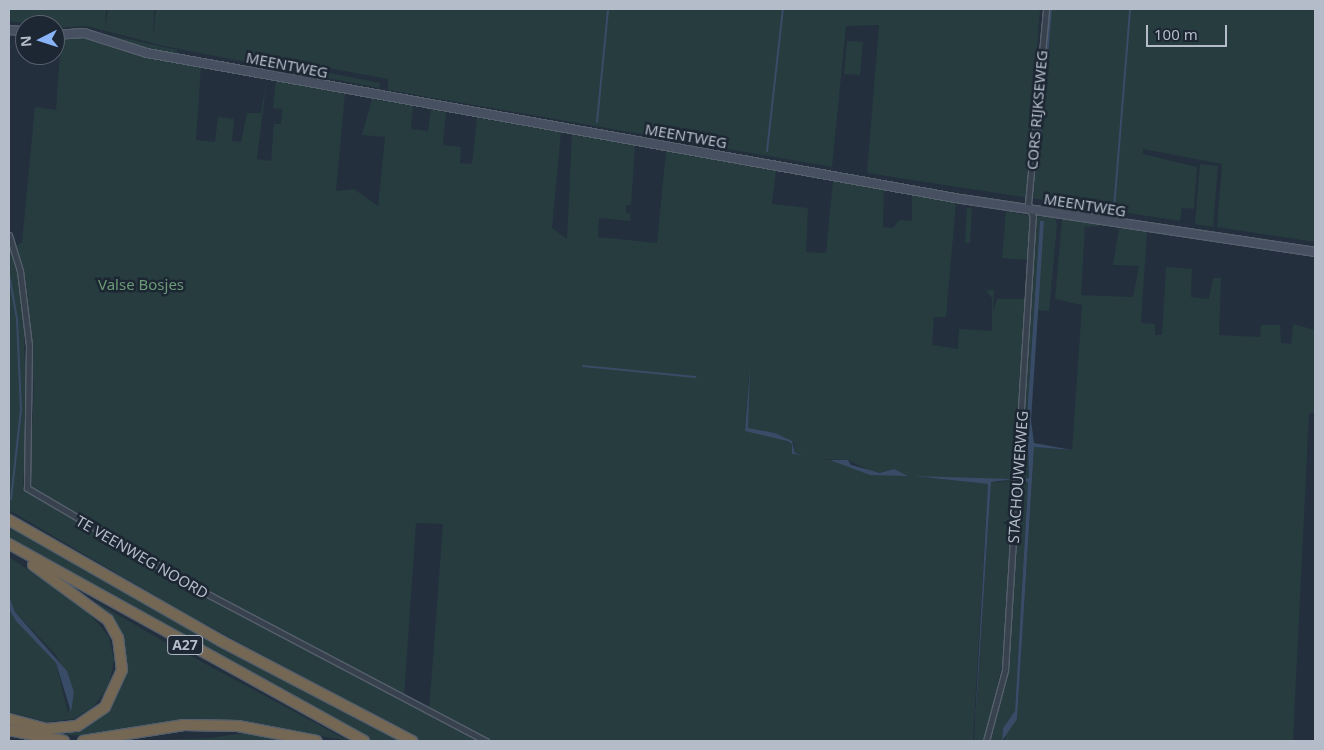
<!DOCTYPE html>
<style>
body{margin:0}
#map{position:relative;width:1324px;height:750px;overflow:hidden;background:#242f3e;font-family:"Noto Sans",sans-serif}
div>[style]{position:absolute}
.green>*{inset:0;background:#263c3f}
.water>*{inset:0;background:#394c67}
.stream>*{height:2px;margin:-1px;padding:0 1px;transform-origin:1px;border-radius:1px;background:#394c67}
.roads{filter:drop-shadow(1px 0 #565f6c) drop-shadow(-1px 0 #565f6c) drop-shadow(0 1px #565f6c) drop-shadow(0 -1px #565f6c)}
.street>*{height:5px;margin:-2.5px;padding:0 2.5px;transform-origin:2.5px;border-radius:2.5px;background:#38414e}
.secondary>*{height:8px;margin:-4px;padding:0 4px;transform-origin:4px;border-radius:4px;background:#465061}
.highway>*{height:10px;margin:-5px;padding:0 5px;transform-origin:5px;border-radius:5px;background:#746855}
span{translate:-50% -50%;white-space:nowrap;text-align:center;line-height:1.15;-webkit-text-stroke:5px #1d2633;paint-order:stroke}
.shield-label span{padding:1px 4px;background:#1d2633;border:1px solid;border-radius:4px;-webkit-text-stroke-width:0}
.shield-label{font-size:14px;color:#b4bcc9;font-weight:700}
.street-label{font-size:15px;color:#b4bcc9}
.park-label{font-size:15px;color:#6b9a76}
.frame{position:absolute;inset:0;border:10px solid #b4bcc9;pointer-events:none}
.north{position:absolute;left:15px;top:15px;width:50px;height:50px;box-sizing:border-box;background:#1d2633;border:1px solid #59626f;border-radius:50%;rotate:265deg;font-size:14px;font-weight:700;line-height:20px;text-align:center;color:#b4bcc9}
.north::after{content:'';display:block;margin:auto;width:18px;height:22px;background:#8ab4f8;clip-path:polygon(50% 0,100% 100%,50% 72%,0 100%)}
.scale{position:absolute;left:1146px;top:25px;width:81px;height:22px;box-sizing:border-box;border:2px solid #b4bcc9;border-top:0;padding-left:6px;font-size:15px;line-height:18px;white-space:nowrap;color:#b4bcc9;-webkit-text-stroke:4px #1d2633;paint-order:stroke}
</style>
<div id="map">
<div class="green">
<div style="clip-path:polygon(9px 9px,106px 9px,105px 27px,108px 9px,154px 9px,153px 38px,156px 9px,1040px 9px,1030px 140px,1039px 141px,1040px 151px,1052px 9px,1315px 9px,1315px 242px,1217px 227px,1222px 164px,1143px 149px,1143px 154px,1197px 167px,1194px 209px,1182px 208px,1180px 221px,867px 173px,879px 25px,846px 26px,832px 167px,388px 90px,388px 79px,264px 56px,263px 60px,380px 83px,379px 88px,164px 46px,87px 26px,55px 28px,9px 21px)"></div>
<div style="clip-path:polygon(evenodd,92px 31px,177px 50px,176px 60px,201px 66px,196px 140px,215px 142px,218px 117px,234px 119px,232px 141px,241px 142px,247px 113px,261px 113px,267px 78px,257px 159px,271px 161px,274px 124px,281px 124px,282px 109px,273px 108px,276px 80px,345px 93px,336px 191px,354px 189px,378px 206px,385px 137px,362px 135px,372px 99px,413px 106px,411px 129px,428px 131px,431px 109px,446px 112px,443px 145px,461px 147px,460px 163px,472px 164px,477px 118px,561px 132px,552px 228px,567px 239px,572px 134px,635px 146px,631px 205px,626px 205px,626px 213px,631px 214px,630px 221px,599px 218px,598px 237px,657px 243px,666px 151px,776px 171px,772px 204px,808px 208px,806px 252px,826px 253px,833px 181px,884px 190px,883px 227px,893px 228px,899px 220px,912px 221px,912px 195px,956px 203px,946px 317px,934px 317px,932px 345px,958px 349px,959px 329px,992px 331px,992px 298px,986px 291px,994px 289px,993px 312px,997px 299px,1026px 299px,1003px 661px,984px 741px,974px 741px,991px 482px,1013px 482px,913px 476px,988px 484px,973px 741px,488px 741px,429px 711px,443px 524px,416px 523px,404px 698px,215px 597px,29px 486px,34px 385px,27px 293px,17px 245px,22px 242px,35px 107px,56px 110px,61px 40px,89px 36px,92px 31px,749px 374px,748px 428px,775px 433px,794px 443px,795px 453px,803px 454px,792px 454px,792px 444px,774px 435px,745px 431px,749px 374px,92px 31px,822px 459px,848px 460px,872px 472px,908px 475px,870px 475px,846px 462px,822px 459px)"></div>
<div style="clip-path:polygon(847px 41px,863px 42px,860px 75px,844px 74px)"></div>
<div style="clip-path:polygon(1200px 164px,1218px 166px,1213px 227px,1195px 224px)"></div>
<div style="clip-path:polygon(967px 208px,972px 208px,970px 243px,965px 243px)"></div>
<div style="clip-path:polygon(1006px 211px,1031px 216px,1029px 260px,1002px 258px)"></div>
<div style="clip-path:polygon(1047px 215px,1055px 217px,1057px 225px,1049px 311px,1037px 310px,1044px 221px,1040px 221px,1027px 416px,1029px 479px,1023px 479px,1028px 483px,1015px 711px,1003px 728px,1002px 741px,988px 741px,1007px 664px,1036px 227px,1037px 217px)"></div>
<div style="clip-path:polygon(1062px 219px,1110px 225px,1085px 227px,1081px 295px,1133px 297px,1139px 266px,1113px 265px,1119px 228px,1147px 232px,1141px 323px,1155px 324px,1155px 335px,1162px 335px,1166px 267px,1192px 269px,1191px 297px,1209px 299px,1213px 278px,1221px 278px,1219px 335px,1260px 337px,1261px 325px,1280px 325px,1281px 343px,1291px 344px,1293px 324px,1315px 330px,1315px 413px,1309px 413px,1293px 741px,1005px 741px,1006px 730px,1017px 719px,1034px 447px,1072px 450px,1082px 305px,1055px 299px)"></div>
<div style="clip-path:polygon(9px 240px,16px 260px,24px 327px,27px 437px,23px 483px,27px 492px,216px 600px,483px 741px,422px 741px,186px 614px,9px 510px)"></div>
<div style="clip-path:polygon(9px 524px,403px 741px,372px 741px,305px 706px,9px 541px)"></div>
<div style="clip-path:polygon(9px 557px,86px 609px,109px 637px,114px 660px,108px 688px,94px 706px,74px 719px,46px 722px,9px 712px,9px 609px,56px 663px,68px 713px,74px 692px,56px 655px,15px 612px,9px 596px)"></div>
<div style="clip-path:polygon(94px 601px,163px 641px,349px 741px,247px 723px,210px 722px,87px 736px,51px 734px,72px 731px,111px 705px,120px 687px,109px 615px)"></div>
<div style="clip-path:polygon(244px 733px,285px 741px,130px 741px,210px 738px)"></div>
</div>
<div class="water">
<div style="clip-path:polygon(1049px 9px,1052px 9px,1040px 151px,1038px 151px)"></div>
<div style="clip-path:polygon(1040px 221px,1044px 221px,1031px 420px,1034px 443px,1072px 450px,1034px 447px,1017px 719px,1002px 741px,1003px 728px,1015px 711px,1028px 483px,1023px 479px,1029px 478px,1027px 416px)"></div>
<div style="clip-path:polygon(750px 368px,748px 428px,775px 433px,792px 441px,795px 453px,804px 455px,792px 454px,792px 444px,787px 441px,745px 431px)"></div>
<div style="clip-path:polygon(830px 460px,848px 460px,851px 465px,880px 473px,894px 469px,908px 476px,870px 475px)"></div>
<div style="clip-path:polygon(913px 476px,1013px 479px,991px 482px,974px 741px,988px 484px)"></div>
<div style="clip-path:polygon(9px 596px,15px 612px,67px 671px,74px 692px,71px 712px,56px 663px,16px 621px,9px 609px)"></div>
</div>
<div class="stream">
<div style="left:597px;top:122px;width:114px;rotate:-84.4deg"></div>
<div style="left:767px;top:151px;width:143px;rotate:-83.6deg"></div>
<div style="left:1114px;top:209px;width:201px;rotate:-85.4deg"></div>
<div style="left:9px;top:274px;width:46px;rotate:79.9deg"></div>
<div style="left:17px;top:319px;width:90px;rotate:87.5deg"></div>
<div style="left:21px;top:409px;width:91px;rotate:96.3deg"></div>
<div style="left:583px;top:366px;width:113px;rotate:5.6deg"></div>
</div>
<div class="roads">
<div class="street">
<div style="left:9px;top:235px;width:38px;rotate:73deg"></div>
<div style="left:20px;top:271px;width:75px;rotate:83.1deg"></div>
<div style="left:29px;top:345px;width:143px;rotate:90.8deg"></div>
<div style="left:27px;top:488px;width:213px;rotate:30.4deg"></div>
<div style="left:211px;top:596px;width:311px;rotate:27.8deg"></div>
<div style="left:986px;top:741px;width:73px;rotate:-75deg"></div>
<div style="left:1005px;top:670px;width:454px;rotate:-86.5deg"></div>
<div style="left:1033px;top:217px;width:14px;rotate:-111deg"></div>
<div style="left:1028px;top:204px;width:196px;rotate:-84.7deg"></div>
</div>
<div class="secondary">
<div style="left:9px;top:30px;width:16px;rotate:4deg"></div>
<div style="left:55px;top:35px;width:29px;rotate:-4deg"></div>
<div style="left:84px;top:33px;width:66px;rotate:17.6deg"></div>
<div style="left:147px;top:53px;width:827px;rotate:10.17deg"></div>
<div style="left:961px;top:199px;width:358px;rotate:8.5deg"></div>
</div>
<div class="highway">
<div style="left:9px;top:520px;width:244px;rotate:29.7deg"></div>
<div style="left:221px;top:641px;width:216px;rotate:27.6deg"></div>
<div style="left:9px;top:544px;width:406px;rotate:29deg"></div>
<div style="left:9px;top:719px;width:39px;rotate:15deg"></div>
<div style="left:47px;top:729px;width:30px;rotate:-6deg"></div>
<div style="left:77px;top:726px;width:34px;rotate:-34deg"></div>
<div style="left:105px;top:707px;width:41px;rotate:-65.3deg"></div>
<div style="left:122px;top:670px;width:32px;rotate:-97deg"></div>
<div style="left:118px;top:638px;width:21px;rotate:-119deg"></div>
<div style="left:108px;top:620px;width:93px;rotate:-143.7deg"></div>
<div style="left:9px;top:730px;width:56px;rotate:11.3deg"></div>
<div style="left:83px;top:741px;width:102px;rotate:-9deg"></div>
<div style="left:184px;top:725px;width:54px;rotate:1.1deg"></div>
<div style="left:238px;top:726px;width:80px;rotate:10.8deg"></div>
</div>
</div>
<div class="shield-label">
<span style="left:185px;top:645px">A27</span>
</div>
<div class="street-label">
<span style="left:287px;top:65px;rotate:11deg">MEENTWEG</span>
<span style="left:1037px;top:110px;rotate:-85deg">CORS RIJKSEWEG</span>
<span style="left:686px;top:136px;rotate:10deg">MEENTWEG</span>
<span style="left:1085px;top:205px;rotate:9deg">MEENTWEG</span>
<span style="left:1018px;top:477px;rotate:-86deg">STACHOUWERWEG</span>
<span style="left:142px;top:557px;rotate:30deg">TE VEENWEG NOORD</span>
</div>
<div class="park-label">
<span style="left:141px;top:285px">Valse Bosjes</span>
</div>
<div class="frame"></div>
<div class="north">N</div>
<div class="scale">100 m</div>
</div>
